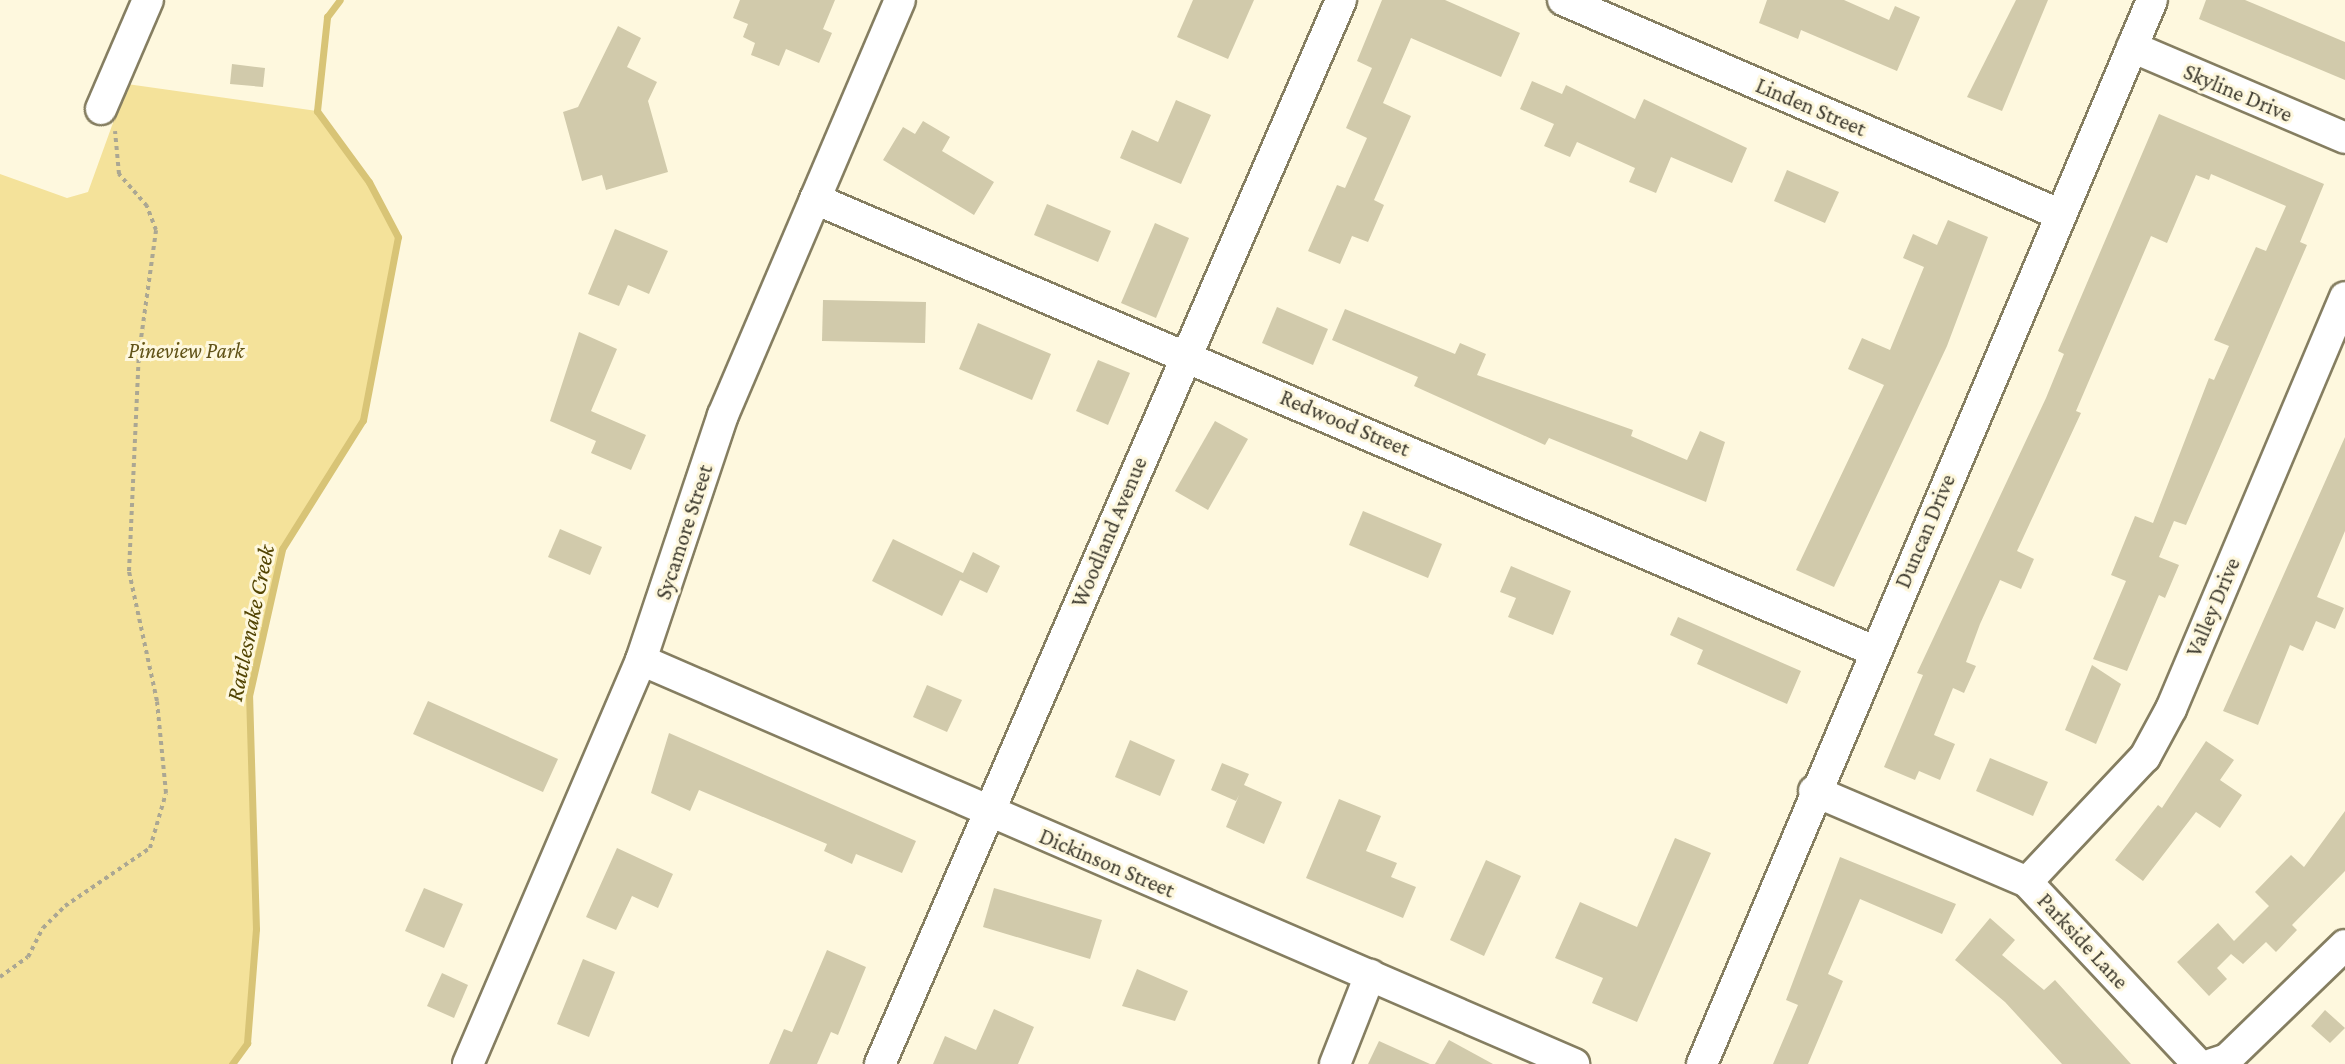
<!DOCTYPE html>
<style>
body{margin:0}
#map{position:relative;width:2345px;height:1064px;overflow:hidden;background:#fef8de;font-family:"Crimson Pro",serif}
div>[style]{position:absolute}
.green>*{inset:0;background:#f4e29a}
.stream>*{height:7px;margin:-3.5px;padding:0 3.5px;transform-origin:3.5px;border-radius:3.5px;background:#d8c476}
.building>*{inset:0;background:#d1caab}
.path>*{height:4px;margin-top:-2px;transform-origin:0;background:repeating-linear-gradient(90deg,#aba793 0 4px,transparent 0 8px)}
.roads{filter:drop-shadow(2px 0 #857e61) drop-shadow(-2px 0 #857e61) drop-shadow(0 2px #857e61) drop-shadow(0 -2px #857e61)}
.minor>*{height:30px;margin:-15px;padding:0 15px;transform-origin:15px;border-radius:15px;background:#fff}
span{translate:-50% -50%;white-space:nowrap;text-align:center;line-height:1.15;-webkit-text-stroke:6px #fef8de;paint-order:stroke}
.street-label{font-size:22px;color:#3e3b2f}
.park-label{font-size:22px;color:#605217;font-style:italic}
.water-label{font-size:24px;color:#524403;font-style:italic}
</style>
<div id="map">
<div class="green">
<div style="clip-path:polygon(127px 84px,317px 111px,369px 182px,398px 237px,363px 420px,282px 549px,249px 696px,256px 929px,247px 1043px,232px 1064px,0 1064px,0 174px,67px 198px,88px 192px)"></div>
</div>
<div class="stream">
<div style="left:232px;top:1064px;width:26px;rotate:-54deg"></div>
<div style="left:247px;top:1043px;width:114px;rotate:-85.5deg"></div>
<div style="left:256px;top:929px;width:233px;rotate:-91.7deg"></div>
<div style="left:249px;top:696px;width:151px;rotate:-77.3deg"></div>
<div style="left:282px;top:549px;width:152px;rotate:-57.9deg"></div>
<div style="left:363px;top:420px;width:186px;rotate:-79.2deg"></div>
<div style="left:398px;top:237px;width:62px;rotate:-117.8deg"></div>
<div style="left:369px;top:182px;width:88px;rotate:-126.2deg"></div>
<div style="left:317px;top:111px;width:95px;rotate:-83.9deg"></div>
<div style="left:327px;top:17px;width:21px;rotate:-53deg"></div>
</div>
<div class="building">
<div style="clip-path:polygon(740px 0,835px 0,823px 29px,832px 33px,819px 63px,786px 49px,779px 66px,751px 55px,755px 43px,743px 37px,748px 24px,733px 18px)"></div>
<div style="clip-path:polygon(1193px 0,1254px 0,1228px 59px,1177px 37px)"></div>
<div style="clip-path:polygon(1382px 0,1445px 0,1520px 33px,1501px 77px,1411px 38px,1383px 103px,1411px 116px,1374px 200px,1384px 205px,1368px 242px,1352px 236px,1340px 264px,1308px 251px,1337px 185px,1345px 188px,1367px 138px,1346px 128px,1372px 68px,1357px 61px)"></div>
<div style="clip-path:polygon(1767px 0,1844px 0,1889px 20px,1895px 6px,1920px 17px,1897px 71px,1801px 30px,1798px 39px,1759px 23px)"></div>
<div style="clip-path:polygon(2016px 0,2048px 0,2002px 111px,1967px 97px)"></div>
<div style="clip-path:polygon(2206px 0,2245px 0,2345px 42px,2345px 80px,2199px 19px)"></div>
<div style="clip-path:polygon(618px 26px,641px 38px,627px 67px,657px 82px,648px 101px,668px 172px,606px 190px,602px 175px,582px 181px,563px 112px,578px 107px)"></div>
<div style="clip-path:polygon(232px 64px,265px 68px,263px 87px,230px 84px)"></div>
<div style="clip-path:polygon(1532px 81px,1562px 94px,1566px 85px,1635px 119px,1644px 99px,1747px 148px,1732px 183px,1671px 157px,1656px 193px,1629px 182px,1635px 168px,1577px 142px,1570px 157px,1544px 146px,1554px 124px,1520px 109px)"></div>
<div style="clip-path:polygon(1176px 100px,1211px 115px,1181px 184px,1120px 158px,1132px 130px,1158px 142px)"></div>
<div style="clip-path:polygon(2159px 114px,2324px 184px,2300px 242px,2307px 245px,2186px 525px,2174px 521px,2159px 557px,2179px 565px,2165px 598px,2159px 595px,2127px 671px,2093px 659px,2126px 581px,2111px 575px,2135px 516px,2153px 523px,2209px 378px,2214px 380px,2229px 346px,2214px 340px,2256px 247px,2266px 251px,2286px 206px,2211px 174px,2209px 180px,2196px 175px,2167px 243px,2151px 236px,2076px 411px,2081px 413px,2017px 551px,2034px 559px,2021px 589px,2000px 580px,1980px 624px,1966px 662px,1976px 666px,1964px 693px,1953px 688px,1934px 735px,1955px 744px,1940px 780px,1919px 771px,1915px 780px,1884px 767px,1923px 675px,1917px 673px,2046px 398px,2064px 354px,2058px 351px)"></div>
<div style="clip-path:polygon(923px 121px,950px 137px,942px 151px,994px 182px,974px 215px,883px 160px,903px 127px,915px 134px)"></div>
<div style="clip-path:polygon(1787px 170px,1839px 192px,1825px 223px,1774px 201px)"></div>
<div style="clip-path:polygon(1047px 204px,1111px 231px,1098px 262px,1034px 235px)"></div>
<div style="clip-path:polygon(1948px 220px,1988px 237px,1947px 346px,1834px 587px,1796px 570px,1884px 385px,1848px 369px,1862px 338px,1890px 350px,1924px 267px,1903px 258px,1913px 234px,1937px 245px)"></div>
<div style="clip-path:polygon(1155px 223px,1189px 238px,1156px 318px,1121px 303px)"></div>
<div style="clip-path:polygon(615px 229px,668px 251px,649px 294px,628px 285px,619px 306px,588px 294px)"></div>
<div style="clip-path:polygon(823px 300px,926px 302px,925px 343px,822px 341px)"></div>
<div style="clip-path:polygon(1277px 307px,1328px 329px,1313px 365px,1262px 343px)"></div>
<div style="clip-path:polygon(1345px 309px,1455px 354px,1460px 343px,1486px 354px,1477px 375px,1633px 430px,1631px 436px,1687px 460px,1700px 431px,1725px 442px,1706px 502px,1549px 438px,1545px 445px,1414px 386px,1418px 377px,1332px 340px)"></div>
<div style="clip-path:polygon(978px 323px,1051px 354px,1032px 400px,959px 369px)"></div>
<div style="clip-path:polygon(579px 332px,617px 349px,591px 411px,646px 435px,631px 470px,591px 453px,596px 441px,550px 421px)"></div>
<div style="clip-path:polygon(1098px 360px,1130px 373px,1108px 425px,1076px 411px)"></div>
<div style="clip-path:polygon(1215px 421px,1248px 439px,1208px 510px,1175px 491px)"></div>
<div style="clip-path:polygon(2345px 437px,2345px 531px,2317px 597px,2344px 608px,2335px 629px,2316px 621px,2303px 651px,2290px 645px,2258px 725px,2223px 711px)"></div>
<div style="clip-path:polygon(1363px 511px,1442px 544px,1428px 578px,1349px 545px)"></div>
<div style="clip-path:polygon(560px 529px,602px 547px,590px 575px,548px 557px)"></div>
<div style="clip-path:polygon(893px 539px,963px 573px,973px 552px,1000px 566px,987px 593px,960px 580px,942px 616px,872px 581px)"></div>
<div style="clip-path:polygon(1511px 566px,1571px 591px,1553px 635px,1508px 617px,1516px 598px,1500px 592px)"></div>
<div style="clip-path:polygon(1678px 617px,1801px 671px,1787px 704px,1697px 664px,1703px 650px,1670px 635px)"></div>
<div style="clip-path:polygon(2092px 665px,2121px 684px,2096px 744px,2065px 730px)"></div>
<div style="clip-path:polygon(927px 685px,962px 700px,947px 732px,913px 717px)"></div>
<div style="clip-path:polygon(428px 701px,558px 759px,543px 792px,413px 734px)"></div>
<div style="clip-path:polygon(669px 733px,916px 841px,902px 873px,856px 854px,852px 864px,824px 851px,827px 844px,699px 790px,690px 811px,651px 793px)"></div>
<div style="clip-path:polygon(1130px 740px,1175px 760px,1160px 796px,1115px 777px)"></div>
<div style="clip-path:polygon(2206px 741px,2234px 760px,2220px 780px,2242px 795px,2220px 828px,2196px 812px,2143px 881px,2115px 860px,2158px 805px,2162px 808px)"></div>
<div style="clip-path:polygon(1990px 758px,2048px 782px,2033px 816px,1976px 791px)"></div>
<div style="clip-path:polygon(1222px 763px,1249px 774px,1244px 785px,1282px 802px,1264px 844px,1226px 827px,1239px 795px,1236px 801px,1211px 790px)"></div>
<div style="clip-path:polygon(1339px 799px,1381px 816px,1366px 851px,1397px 863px,1391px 877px,1416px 887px,1403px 918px,1306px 878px)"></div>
<div style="clip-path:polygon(2345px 811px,2345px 871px,2292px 925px,2297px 930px,2276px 952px,2266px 942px,2243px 964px,2231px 954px,2217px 968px,2227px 979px,2209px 996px,2177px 962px,2218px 923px,2234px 941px,2269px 906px,2255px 892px,2291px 855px,2304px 867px)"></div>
<div style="clip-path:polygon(1675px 838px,1711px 853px,1637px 1022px,1592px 1003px,1603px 978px,1555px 958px,1580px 902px,1637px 927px)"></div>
<div style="clip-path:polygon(617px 848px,673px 874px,658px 908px,632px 896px,616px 930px,586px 917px)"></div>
<div style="clip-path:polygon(1840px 857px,1956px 904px,1942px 934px,1860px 899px,1828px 974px,1843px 981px,1808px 1064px,1773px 1064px,1798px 1005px,1786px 1000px)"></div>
<div style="clip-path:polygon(1486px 860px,1521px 876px,1484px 956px,1450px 940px)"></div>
<div style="clip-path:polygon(424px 888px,463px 904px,444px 948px,405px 931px)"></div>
<div style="clip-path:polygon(994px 888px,1102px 920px,1090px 959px,983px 927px)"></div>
<div style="clip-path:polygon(1990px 918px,2015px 940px,2002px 955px,2044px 990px,2055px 980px,2131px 1064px,2062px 1064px,2005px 1002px,1955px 960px)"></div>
<div style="clip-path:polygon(827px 950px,866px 967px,838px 1035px,831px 1032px,817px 1064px,769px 1064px,784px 1029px,792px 1032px)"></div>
<div style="clip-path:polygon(583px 959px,615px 972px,589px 1037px,557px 1024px)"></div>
<div style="clip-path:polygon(1137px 969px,1188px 991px,1175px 1021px,1122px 1006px)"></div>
<div style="clip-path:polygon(442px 973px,468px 985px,454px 1018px,427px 1006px)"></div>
<div style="clip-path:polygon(994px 1009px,1034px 1027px,1018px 1064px,933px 1064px,945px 1036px,976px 1050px)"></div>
<div style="clip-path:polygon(2325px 1010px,2345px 1028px,2330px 1043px,2311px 1026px)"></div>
<div style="clip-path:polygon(1449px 1040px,1493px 1064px,1435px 1064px)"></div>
<div style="clip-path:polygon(1379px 1041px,1430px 1064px,1368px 1064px)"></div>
</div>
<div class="path">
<div style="left:0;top:977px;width:34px;rotate:-36deg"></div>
<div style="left:28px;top:957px;width:33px;rotate:-63deg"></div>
<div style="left:43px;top:928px;width:31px;rotate:-45deg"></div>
<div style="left:65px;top:906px;width:103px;rotate:-34.3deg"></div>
<div style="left:150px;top:848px;width:57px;rotate:-73.8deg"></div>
<div style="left:166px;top:793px;width:92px;rotate:-95.6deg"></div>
<div style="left:157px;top:701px;width:133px;rotate:-102.2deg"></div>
<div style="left:129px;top:571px;width:218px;rotate:-87.4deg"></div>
<div style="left:139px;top:353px;width:124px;rotate:-82.1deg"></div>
<div style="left:156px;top:230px;width:26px;rotate:-111deg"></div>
<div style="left:147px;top:206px;width:43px;rotate:-131.2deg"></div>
<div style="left:119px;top:174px;width:43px;rotate:-95.3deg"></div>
</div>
<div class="roads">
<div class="minor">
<div style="left:1563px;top:0;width:540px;rotate:23.34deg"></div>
<div style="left:2132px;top:47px;width:232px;rotate:23.1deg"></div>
<div style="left:101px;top:109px;width:119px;rotate:-66.7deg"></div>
<div style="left:815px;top:199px;width:1151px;rotate:23.11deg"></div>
<div style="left:641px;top:660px;width:1017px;rotate:23.41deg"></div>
<div style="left:1814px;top:791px;width:232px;rotate:23.1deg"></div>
<div style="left:2027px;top:882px;width:250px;rotate:46.8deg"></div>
<div style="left:2027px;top:882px;width:172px;rotate:-46.7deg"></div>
<div style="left:2145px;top:757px;width:55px;rotate:-61.6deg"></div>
<div style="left:2171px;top:709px;width:447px;rotate:-67.1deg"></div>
<div style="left:468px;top:1064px;width:439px;rotate:-66.8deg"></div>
<div style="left:641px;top:660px;width:258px;rotate:-71.5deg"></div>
<div style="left:723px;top:415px;width:451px;rotate:-66.9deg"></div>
<div style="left:880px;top:1064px;width:1160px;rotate:-66.57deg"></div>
<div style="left:1335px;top:1064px;width:96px;rotate:-68.5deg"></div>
<div style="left:1702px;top:1064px;width:1155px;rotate:-67.07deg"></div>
<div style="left:2212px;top:1064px;width:16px;rotate:-18deg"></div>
<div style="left:2227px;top:1059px;width:164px;rotate:-44deg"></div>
</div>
</div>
<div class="street-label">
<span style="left:2238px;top:93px;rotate:23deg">Skyline Drive</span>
<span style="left:1811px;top:107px;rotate:23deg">Linden Street</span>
<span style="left:1345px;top:423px;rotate:23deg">Redwood Street</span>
<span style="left:1925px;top:531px;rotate:-67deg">Duncan Drive</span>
<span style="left:684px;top:532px;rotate:-72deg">Sycamore Street</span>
<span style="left:1109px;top:532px;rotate:-67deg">Woodland Avenue</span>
<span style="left:2213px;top:607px;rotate:-67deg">Valley Drive</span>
<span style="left:1107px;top:863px;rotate:23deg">Dickinson Street</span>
<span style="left:2083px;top:941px;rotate:47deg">Parkside Lane</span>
</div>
<div class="park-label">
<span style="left:186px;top:351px">Pineview Park</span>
</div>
<div class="water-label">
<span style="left:250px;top:623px;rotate:-78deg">Rattlesnake Creek</span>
</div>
</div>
